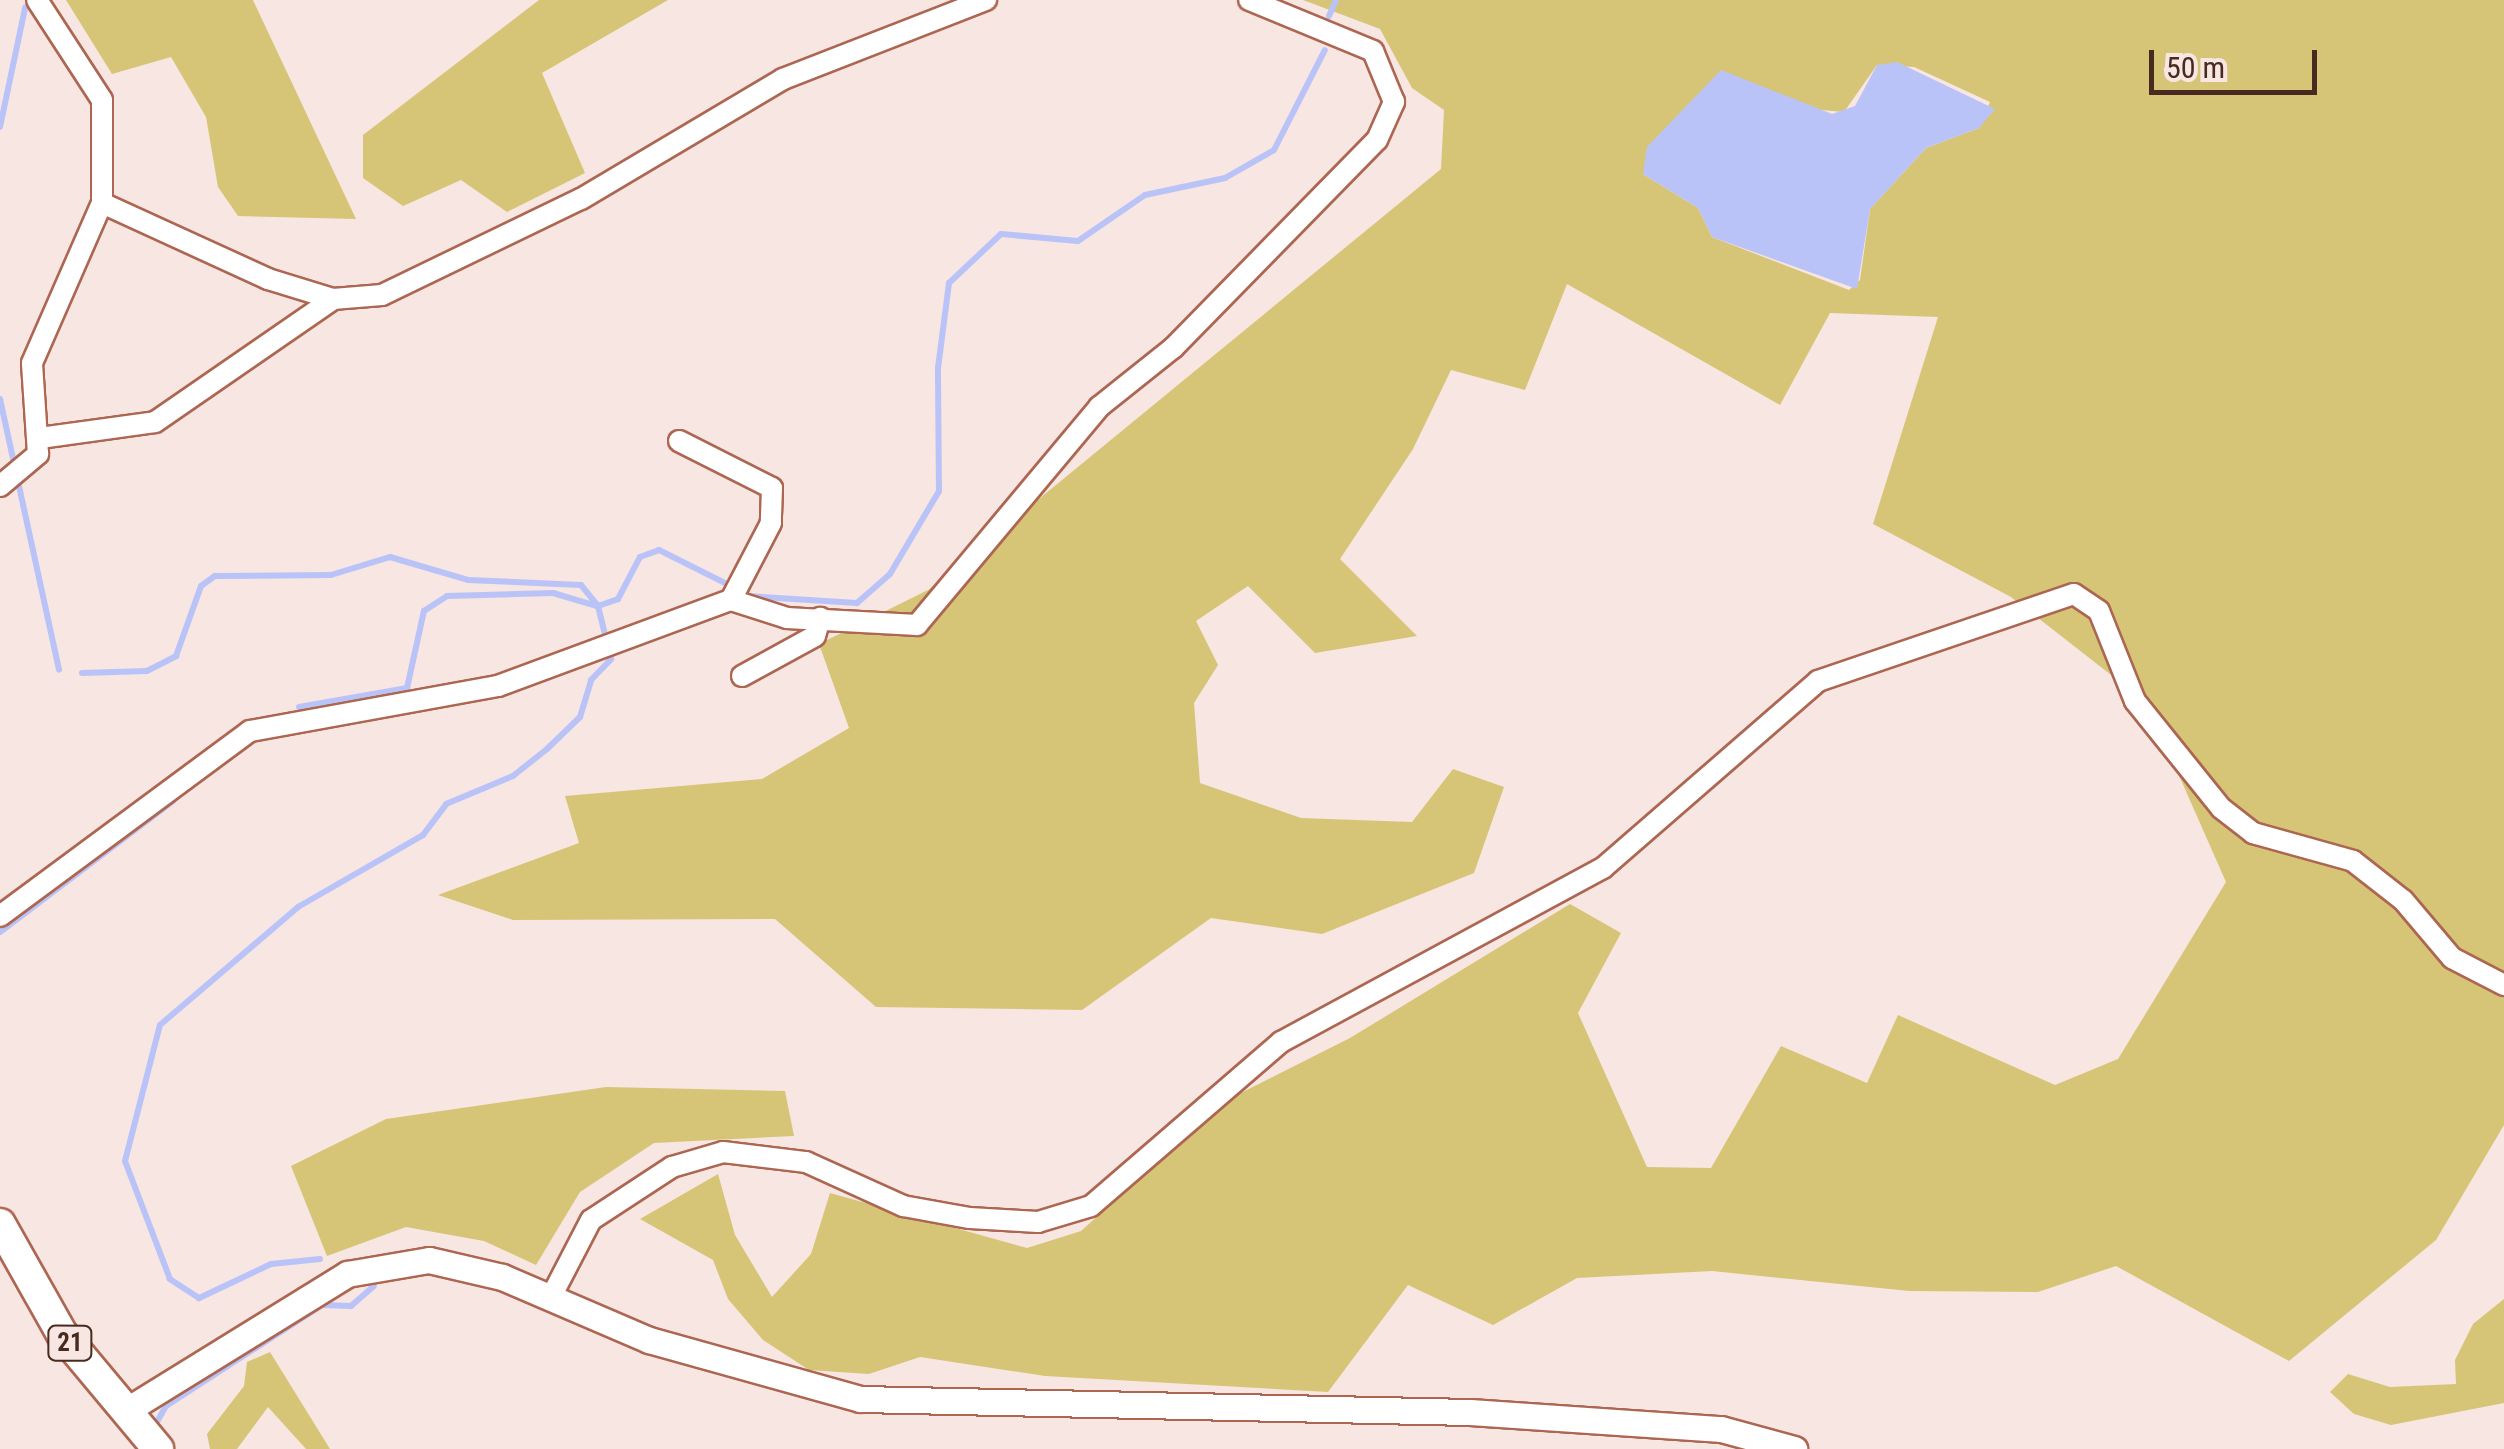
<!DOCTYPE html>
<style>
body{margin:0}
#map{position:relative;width:2504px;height:1449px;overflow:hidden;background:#f7e6e2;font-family:"Roboto Condensed",sans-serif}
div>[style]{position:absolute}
.green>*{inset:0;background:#d7c577}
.water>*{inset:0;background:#bac3f7}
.stream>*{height:6px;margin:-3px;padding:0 3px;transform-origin:3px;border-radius:3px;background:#bac3f7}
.roads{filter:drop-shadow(2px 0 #ad6651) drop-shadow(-2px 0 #ad6651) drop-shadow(0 2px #ad6651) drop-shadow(0 -2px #ad6651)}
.minor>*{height:20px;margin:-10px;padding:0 10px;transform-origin:10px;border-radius:10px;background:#fff}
.tertiary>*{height:25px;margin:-12.5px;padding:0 12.5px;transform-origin:12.5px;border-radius:12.5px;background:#fff}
.primary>*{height:30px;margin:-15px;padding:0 15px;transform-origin:15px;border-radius:15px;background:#fff}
span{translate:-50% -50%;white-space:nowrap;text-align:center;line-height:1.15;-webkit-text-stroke:8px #f7e6e2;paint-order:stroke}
.shield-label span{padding:2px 8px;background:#f7e6e2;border:2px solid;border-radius:8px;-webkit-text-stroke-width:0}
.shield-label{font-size:25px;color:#492a21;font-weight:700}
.scale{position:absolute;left:2149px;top:50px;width:168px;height:45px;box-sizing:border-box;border:5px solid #492a21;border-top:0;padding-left:12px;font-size:30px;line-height:35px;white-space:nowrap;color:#492a21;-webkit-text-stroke:8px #f7e6e2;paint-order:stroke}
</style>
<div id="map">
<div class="green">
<div style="clip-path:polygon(66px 0,253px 0,356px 219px,238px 216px,218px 187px,206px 117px,171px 57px,112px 74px)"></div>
<div style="clip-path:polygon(539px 0,668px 0,542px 73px,585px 173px,507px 212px,461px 180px,403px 206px,363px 178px,363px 135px)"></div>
<div style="clip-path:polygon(evenodd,1303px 0,2504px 0,2504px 1125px,2436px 1240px,2289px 1361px,2116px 1266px,2038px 1292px,1909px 1291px,1712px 1271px,1577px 1278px,1493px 1325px,1408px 1285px,1328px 1392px,1045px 1376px,920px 1357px,869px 1374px,809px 1370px,763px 1340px,728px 1299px,713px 1260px,640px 1219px,718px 1174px,735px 1235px,772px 1297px,811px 1254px,830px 1193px,1027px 1248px,1081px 1231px,1227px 1100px,1350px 1038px,1570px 904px,1621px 933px,1578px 1013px,1647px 1167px,1711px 1168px,1781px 1046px,1867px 1083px,1898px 1015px,2055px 1085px,2118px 1059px,2226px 882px,2147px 703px,2011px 597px,1873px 524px,1938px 317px,1830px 313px,1780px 405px,1567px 284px,1525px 390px,1451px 370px,1413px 449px,1340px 559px,1417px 636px,1315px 653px,1248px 586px,1196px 621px,1218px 665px,1194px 703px,1200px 783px,1301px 818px,1412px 822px,1453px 769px,1504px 787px,1474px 873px,1322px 934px,1211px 918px,1082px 1010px,876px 1007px,775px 919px,513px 920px,438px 895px,579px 843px,565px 796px,762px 779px,849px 728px,819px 644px,928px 590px,1441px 169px,1444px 110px,1412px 88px,1380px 29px,1303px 0,1877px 65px,1914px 67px,1990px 102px,1979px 128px,1926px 148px,1870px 209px,1860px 280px,1849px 290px,1712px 237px,1698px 208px,1643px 174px,1821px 110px,1844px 112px,1877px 65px)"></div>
<div style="clip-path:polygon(606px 1087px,785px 1091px,794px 1136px,654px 1143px,580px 1192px,536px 1265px,484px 1241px,406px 1227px,327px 1256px,291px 1166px,386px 1119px)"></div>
<div style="clip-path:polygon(2504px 1299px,2504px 1403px,2391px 1425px,2354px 1414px,2330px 1392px,2348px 1374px,2390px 1387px,2456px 1384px,2455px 1360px,2473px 1324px)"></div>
<div style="clip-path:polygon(270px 1352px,330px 1449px,306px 1449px,268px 1407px,237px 1449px,210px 1449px,207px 1434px,244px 1386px,247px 1362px)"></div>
</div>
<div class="water">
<div style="clip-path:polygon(1897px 62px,1995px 109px,1979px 128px,1926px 148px,1870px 209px,1857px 289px,1712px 237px,1698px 208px,1643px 174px,1647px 147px,1721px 70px,1832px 114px,1855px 106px,1877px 65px)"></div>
</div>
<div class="stream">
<div style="left:1329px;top:16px;width:17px;rotate:-66deg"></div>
<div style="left:0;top:127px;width:122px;rotate:-78.1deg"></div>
<div style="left:0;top:399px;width:277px;rotate:77.7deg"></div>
<div style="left:748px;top:596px;width:109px;rotate:3.7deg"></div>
<div style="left:857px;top:603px;width:44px;rotate:-41.3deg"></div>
<div style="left:890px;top:574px;width:96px;rotate:-59.4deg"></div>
<div style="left:939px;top:491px;width:123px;rotate:-90.5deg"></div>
<div style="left:938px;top:368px;width:86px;rotate:-82.6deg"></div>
<div style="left:949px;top:283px;width:71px;rotate:-43.3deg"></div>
<div style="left:1001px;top:234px;width:77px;rotate:5.2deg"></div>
<div style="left:1078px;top:241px;width:81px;rotate:-34.5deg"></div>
<div style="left:1145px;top:195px;width:82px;rotate:-12deg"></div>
<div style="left:1225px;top:178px;width:56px;rotate:-29.7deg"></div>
<div style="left:1274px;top:150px;width:112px;rotate:-63deg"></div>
<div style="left:82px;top:673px;width:65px;rotate:-1.8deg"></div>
<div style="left:147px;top:671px;width:33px;rotate:-27deg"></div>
<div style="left:176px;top:656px;width:74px;rotate:-70.3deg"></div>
<div style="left:201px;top:586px;width:17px;rotate:-36deg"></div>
<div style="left:215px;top:576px;width:116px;rotate:-0.5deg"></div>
<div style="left:331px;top:575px;width:62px;rotate:-17deg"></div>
<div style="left:390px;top:557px;width:81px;rotate:16.4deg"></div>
<div style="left:468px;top:580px;width:113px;rotate:2.5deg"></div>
<div style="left:581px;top:585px;width:27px;rotate:51deg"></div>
<div style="left:299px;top:707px;width:110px;rotate:-10deg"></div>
<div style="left:407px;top:688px;width:79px;rotate:-77.6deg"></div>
<div style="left:424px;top:611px;width:27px;rotate:-33deg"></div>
<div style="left:447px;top:596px;width:106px;rotate:-1.6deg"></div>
<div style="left:553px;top:593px;width:46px;rotate:16.5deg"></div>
<div style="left:0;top:932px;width:217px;rotate:-37.1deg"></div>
<div style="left:320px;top:1259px;width:49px;rotate:174.2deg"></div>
<div style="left:271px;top:1264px;width:80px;rotate:154.7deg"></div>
<div style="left:199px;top:1298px;width:35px;rotate:-147deg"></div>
<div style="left:170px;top:1279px;width:126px;rotate:-110.9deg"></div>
<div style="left:125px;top:1161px;width:140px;rotate:-75.6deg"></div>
<div style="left:160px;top:1025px;width:182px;rotate:-40.5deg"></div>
<div style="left:298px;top:907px;width:144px;rotate:-29.9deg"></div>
<div style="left:423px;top:835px;width:39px;rotate:-53deg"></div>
<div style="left:446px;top:804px;width:73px;rotate:-22.7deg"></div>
<div style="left:513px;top:776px;width:43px;rotate:-38.5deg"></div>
<div style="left:547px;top:749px;width:46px;rotate:-44.1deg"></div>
<div style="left:580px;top:717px;width:39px;rotate:-73deg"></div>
<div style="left:591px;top:680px;width:29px;rotate:-46deg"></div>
<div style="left:611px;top:659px;width:55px;rotate:-103.8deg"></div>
<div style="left:598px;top:606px;width:21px;rotate:-19deg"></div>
<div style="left:618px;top:599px;width:47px;rotate:-62.4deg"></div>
<div style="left:640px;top:557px;width:20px;rotate:-20deg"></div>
<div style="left:659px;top:550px;width:83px;rotate:26.6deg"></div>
<div style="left:157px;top:1422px;width:18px;rotate:-61deg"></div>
<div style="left:166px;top:1406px;width:186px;rotate:-32.9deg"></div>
<div style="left:322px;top:1305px;width:29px;rotate:2deg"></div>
<div style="left:351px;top:1306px;width:30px;rotate:-41deg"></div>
</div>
<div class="roads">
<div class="minor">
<div style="left:102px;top:203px;width:183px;rotate:24.6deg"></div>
<div style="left:268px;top:279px;width:68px;rotate:17.1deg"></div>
<div style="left:333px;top:299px;width:49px;rotate:-4.7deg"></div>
<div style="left:382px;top:295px;width:221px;rotate:-25.8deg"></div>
<div style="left:581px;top:199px;width:235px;rotate:-30.7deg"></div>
<div style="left:783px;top:79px;width:218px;rotate:-21.3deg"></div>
<div style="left:40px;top:438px;width:116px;rotate:-7.9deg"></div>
<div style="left:155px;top:422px;width:216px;rotate:-34.6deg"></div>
<div style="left:679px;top:441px;width:104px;rotate:26.8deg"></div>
<div style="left:772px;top:488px;width:35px;rotate:92deg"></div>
<div style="left:771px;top:523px;width:87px;rotate:117.5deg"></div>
<div style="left:0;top:486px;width:50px;rotate:-40.1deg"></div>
<div style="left:38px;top:454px;width:91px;rotate:-93.8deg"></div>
<div style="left:32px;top:363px;width:175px;rotate:-66.4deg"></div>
<div style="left:102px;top:203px;width:103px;rotate:-90deg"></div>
<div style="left:102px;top:100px;width:119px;rotate:-123deg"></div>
<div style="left:742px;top:676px;width:83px;rotate:-28.7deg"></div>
<div style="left:815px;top:636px;width:19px;rotate:-74deg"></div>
<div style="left:0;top:916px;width:311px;rotate:-36.5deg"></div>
<div style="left:250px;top:731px;width:252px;rotate:-10.3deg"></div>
<div style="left:498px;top:686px;width:248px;rotate:-20.3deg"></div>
<div style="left:731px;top:600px;width:59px;rotate:17.8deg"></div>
<div style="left:787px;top:618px;width:130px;rotate:3.1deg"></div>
<div style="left:917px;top:625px;width:284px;rotate:-50.1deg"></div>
<div style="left:1099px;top:407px;width:95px;rotate:-38.6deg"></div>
<div style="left:1173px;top:348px;width:291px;rotate:-45.6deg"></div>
<div style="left:1377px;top:140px;width:42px;rotate:-65.9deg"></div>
<div style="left:1394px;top:102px;width:55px;rotate:-112.4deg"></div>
<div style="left:1373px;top:51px;width:134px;rotate:-157.6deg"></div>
<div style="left:550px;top:1299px;width:89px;rotate:-62.6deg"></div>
<div style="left:591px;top:1220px;width:97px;rotate:-33.2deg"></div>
<div style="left:672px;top:1167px;width:53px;rotate:-16.4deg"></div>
<div style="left:723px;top:1152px;width:84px;rotate:6.9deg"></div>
<div style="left:806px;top:1162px;width:107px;rotate:24.4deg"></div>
<div style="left:903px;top:1206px;width:68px;rotate:10.2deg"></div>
<div style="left:970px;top:1218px;width:68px;rotate:3.4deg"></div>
<div style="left:1038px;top:1222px;width:55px;rotate:-16.8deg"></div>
<div style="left:1091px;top:1206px;width:251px;rotate:-40.8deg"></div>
<div style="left:1281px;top:1042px;width:366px;rotate:-28.4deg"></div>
<div style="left:1603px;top:868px;width:285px;rotate:-41deg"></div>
<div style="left:1818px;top:681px;width:270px;rotate:-18.8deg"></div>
<div style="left:2074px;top:594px;width:30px;rotate:34deg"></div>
<div style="left:2099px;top:611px;width:97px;rotate:68.2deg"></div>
<div style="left:2135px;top:701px;width:137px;rotate:51.2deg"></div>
<div style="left:2221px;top:808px;width:41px;rotate:38deg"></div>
<div style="left:2253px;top:833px;width:104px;rotate:15.6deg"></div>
<div style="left:2353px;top:861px;width:63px;rotate:38deg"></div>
<div style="left:2403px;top:900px;width:76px;rotate:49.8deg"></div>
<div style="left:2452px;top:958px;width:59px;rotate:27.4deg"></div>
</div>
<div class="tertiary">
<div style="left:127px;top:1410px;width:259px;rotate:-31.7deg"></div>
<div style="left:347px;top:1274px;width:83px;rotate:-9.7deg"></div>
<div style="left:429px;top:1260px;width:75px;rotate:13.1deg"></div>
<div style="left:502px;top:1277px;width:160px;rotate:23.2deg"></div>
<div style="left:649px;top:1340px;width:219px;rotate:15.6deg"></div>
<div style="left:860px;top:1399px;width:610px;rotate:1.22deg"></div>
<div style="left:1470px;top:1412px;width:252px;rotate:3.9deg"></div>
<div style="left:1721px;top:1429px;width:76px;rotate:15.3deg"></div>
</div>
<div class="primary">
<div style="left:0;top:1224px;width:126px;rotate:60.6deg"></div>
<div style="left:62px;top:1334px;width:150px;rotate:50.1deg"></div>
</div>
</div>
<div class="shield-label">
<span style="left:70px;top:1343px">21</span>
</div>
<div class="scale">50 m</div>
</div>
